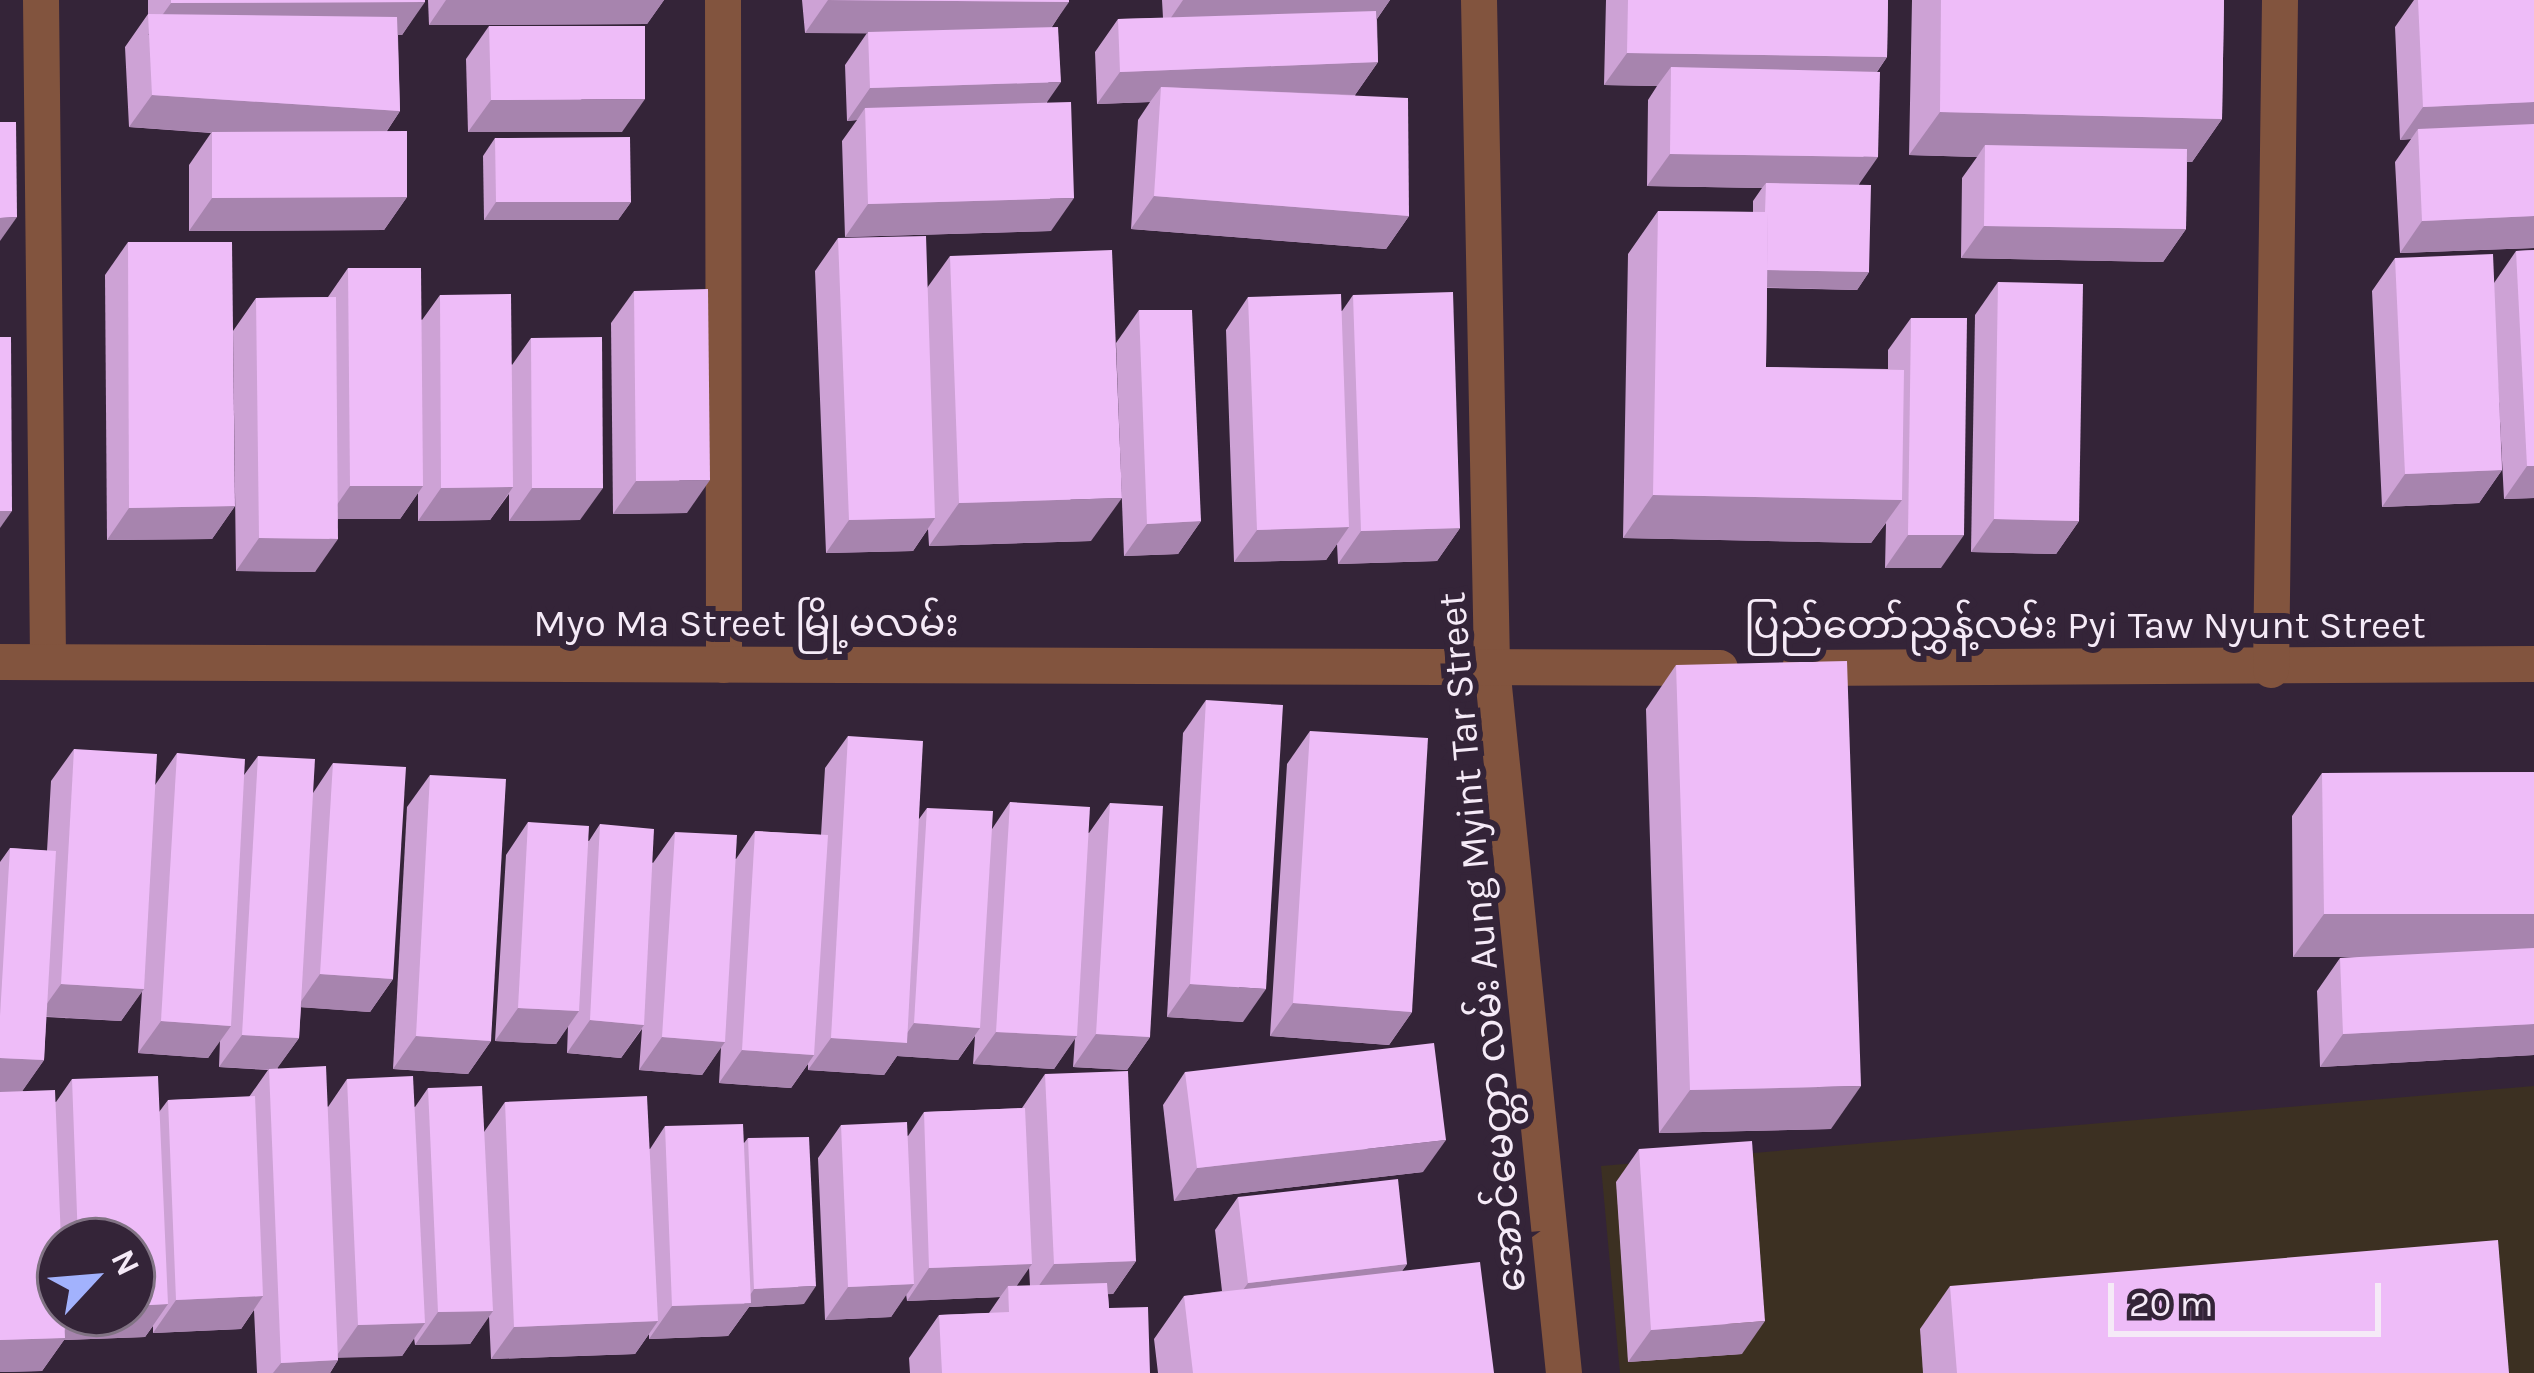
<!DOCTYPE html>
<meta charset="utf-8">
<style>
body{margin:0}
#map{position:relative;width:2534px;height:1373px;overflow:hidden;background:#342438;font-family:Karla,"Noto Sans Myanmar",sans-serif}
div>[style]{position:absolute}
.education>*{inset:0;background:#3c3022}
.minor>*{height:36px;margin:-18px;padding:0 18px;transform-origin:18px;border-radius:18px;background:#82543e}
.wall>*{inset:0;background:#cda2d5}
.shaded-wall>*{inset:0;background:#a784ae}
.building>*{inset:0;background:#eebcf8}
span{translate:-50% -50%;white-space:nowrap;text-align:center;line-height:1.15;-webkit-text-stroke:12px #342438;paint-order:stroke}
.street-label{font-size:39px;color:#f5eaf7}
.north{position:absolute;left:36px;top:1217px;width:120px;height:120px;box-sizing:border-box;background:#342438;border:3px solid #817384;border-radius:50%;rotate:64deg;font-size:33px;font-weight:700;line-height:48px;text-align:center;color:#f5eaf7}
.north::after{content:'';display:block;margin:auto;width:42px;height:54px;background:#a2b2fd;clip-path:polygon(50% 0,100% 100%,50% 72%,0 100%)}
.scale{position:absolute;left:2108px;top:1283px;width:273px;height:54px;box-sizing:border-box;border:6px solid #f5eaf7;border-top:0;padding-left:15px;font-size:36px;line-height:42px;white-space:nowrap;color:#f5eaf7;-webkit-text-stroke:9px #342438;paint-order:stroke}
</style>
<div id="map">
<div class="education">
<div style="clip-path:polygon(2534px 1086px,2534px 1373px,1620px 1373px,1601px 1166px)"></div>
</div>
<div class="minor">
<div style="left:41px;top:0;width:661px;rotate:89.39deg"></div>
<div style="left:723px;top:0;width:665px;rotate:89.91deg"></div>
<div style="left:1479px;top:0;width:667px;rotate:88.88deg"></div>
<div style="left:1492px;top:667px;width:710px;rotate:84.18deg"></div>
<div style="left:0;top:662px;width:1720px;rotate:0.2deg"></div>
<div style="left:1800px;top:668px;width:734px;rotate:-0.31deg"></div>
<div style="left:2271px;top:670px;width:670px;rotate:-89.23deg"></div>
</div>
<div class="wall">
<div style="clip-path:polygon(148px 0,425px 0,402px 35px,398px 35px,400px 111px,387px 131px,407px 197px,384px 230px,189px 231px,189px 165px,211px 133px,129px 127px,125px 47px,148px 14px)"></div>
<div style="clip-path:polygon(428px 0,664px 0,647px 24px,429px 25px)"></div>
<div style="clip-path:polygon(802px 0,1069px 0,1052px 27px,1047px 103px,1051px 231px,845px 237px,842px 141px,857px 120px,847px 121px,845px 65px,867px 33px,805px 33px)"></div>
<div style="clip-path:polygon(1162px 0,1390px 0,1377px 19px,1378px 62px,1355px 95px,1409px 216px,1386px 249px,1131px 229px,1138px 120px,1150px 102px,1097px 104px,1095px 52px,1118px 19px,1163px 18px)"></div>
<div style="clip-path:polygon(1606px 0,1888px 0,1887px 57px,1877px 72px,1859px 185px,1869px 272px,1857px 290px,1767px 288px,1766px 367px,1888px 369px,1888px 350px,1911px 318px,1941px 568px,1885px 568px,1886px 523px,1871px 543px,1623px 538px,1628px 254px,1658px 211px,1753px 212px,1753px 201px,1762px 188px,1647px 186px,1648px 100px,1657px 86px,1604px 85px)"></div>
<div style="clip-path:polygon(1912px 0,2224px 0,2222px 119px,2192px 162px,2187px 162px,2186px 229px,2163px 262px,1961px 258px,1962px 178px,1977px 157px,1909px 155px)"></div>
<div style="clip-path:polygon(2414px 0,2534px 0,2534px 248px,2400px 253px,2395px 162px,2411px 139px,2400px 140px,2395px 27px)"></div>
<div style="clip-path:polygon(489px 26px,622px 132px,468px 132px,466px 59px)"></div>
<div style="clip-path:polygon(495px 138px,631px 202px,618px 220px,484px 220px,483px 156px)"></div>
<div style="clip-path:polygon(838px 238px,927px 288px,950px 256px,1091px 541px,929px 546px,928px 529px,913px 551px,826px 553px,815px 271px)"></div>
<div style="clip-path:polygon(128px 242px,235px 506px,212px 539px,107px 540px,105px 275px)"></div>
<div style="clip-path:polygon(2534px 250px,2534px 498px,2504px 499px,2498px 382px,2502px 470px,2479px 503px,2382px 507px,2372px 291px,2395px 258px,2494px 283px,2516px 251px)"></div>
<div style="clip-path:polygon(348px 268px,422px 320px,440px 295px,512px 365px,531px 338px,580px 520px,509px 521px,509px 494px,490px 520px,418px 521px,418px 493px,400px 519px,338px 519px,315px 572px,236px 571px,233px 331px,256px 298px,328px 297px)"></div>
<div style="clip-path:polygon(1998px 282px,2079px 521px,2056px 554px,1971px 552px,1975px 315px)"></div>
<div style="clip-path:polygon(634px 291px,687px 513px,613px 514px,611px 323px)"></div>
<div style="clip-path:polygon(1353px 295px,1460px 528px,1437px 561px,1338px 564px,1337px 544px,1326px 560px,1234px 562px,1226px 330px,1248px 297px,1342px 311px)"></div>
<div style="clip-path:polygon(1139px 310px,1201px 521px,1178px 554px,1124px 556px,1116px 343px)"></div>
<div style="clip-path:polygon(1676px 665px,1831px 1129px,1659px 1133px,1646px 709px)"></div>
<div style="clip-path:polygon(1206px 700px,1243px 1022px,1167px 1017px,1183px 733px)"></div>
<div style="clip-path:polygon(1310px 731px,1412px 1012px,1389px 1045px,1270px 1036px,1287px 764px)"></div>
<div style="clip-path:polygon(848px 736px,919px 819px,927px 808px,992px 829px,1010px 802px,1089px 833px,1110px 803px,1150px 1037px,1127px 1070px,1073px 1067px,1075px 1038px,1054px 1069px,973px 1064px,975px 1036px,958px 1060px,897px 1056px,884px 1075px,808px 1070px,808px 1064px,791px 1088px,719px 1083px,721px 1047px,702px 1075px,639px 1070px,642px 1029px,621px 1058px,567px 1053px,568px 1026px,556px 1044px,495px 1041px,506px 855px,528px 822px,589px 841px,600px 824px,653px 863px,675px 832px,736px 859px,755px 831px,821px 835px,825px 768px)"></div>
<div style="clip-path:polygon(evenodd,74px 749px,155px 785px,177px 753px,244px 775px,258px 756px,313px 793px,333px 763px,393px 979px,370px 1012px,301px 1007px,299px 1038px,277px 1068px,328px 1107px,347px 1079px,415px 1107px,428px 1088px,484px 1132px,505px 1102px,650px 1149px,665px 1126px,744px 1143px,748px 1138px,804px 1304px,749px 1307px,728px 1336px,649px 1339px,649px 1334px,635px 1354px,491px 1359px,489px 1316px,470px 1344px,415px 1345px,414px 1338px,402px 1356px,338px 1357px,338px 1360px,330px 1373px,257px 1373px,254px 1310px,241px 1329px,153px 1333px,153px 1326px,145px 1337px,64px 1340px,42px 1371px,0 1372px,0 862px,10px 848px,47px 851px,51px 781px,74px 749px,142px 991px,138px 1053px,208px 1058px,220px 1040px,219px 1067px,268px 1070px,249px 1097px,168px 1100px,159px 1112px,72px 1079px,56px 1102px,22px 1091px,44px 1060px,46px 1017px,121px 1021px,142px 991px,74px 749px,60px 1241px,132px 1241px,132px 1313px,60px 1313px,60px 1241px)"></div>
<div style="clip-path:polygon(2534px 772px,2534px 1055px,2320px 1067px,2317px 991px,2340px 958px,2364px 957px,2293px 957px,2292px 816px,2322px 773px)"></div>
<div style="clip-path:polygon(430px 775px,491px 1041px,468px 1074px,393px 1069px,407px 807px)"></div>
<div style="clip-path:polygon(1185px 1072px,1423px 1172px,1174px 1201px,1163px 1105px)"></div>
<div style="clip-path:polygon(evenodd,1045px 1074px,1136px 1261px,1113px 1294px,1108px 1294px,1109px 1308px,1150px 1373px,910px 1373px,909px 1358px,939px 1315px,989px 1313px,1000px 1297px,907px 1301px,906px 1294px,891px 1317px,825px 1320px,818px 1158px,841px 1125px,908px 1136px,924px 1112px,1022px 1108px,1045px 1074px,1029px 1267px,1030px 1286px,1016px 1286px,1029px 1267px)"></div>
<div style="clip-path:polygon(1639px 1149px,1742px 1354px,1628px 1362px,1616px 1182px)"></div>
<div style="clip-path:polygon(1238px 1197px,1407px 1264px,1402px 1271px,1494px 1373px,1158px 1373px,1154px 1339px,1184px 1296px,1222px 1291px,1215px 1230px)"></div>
<div style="clip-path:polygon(1950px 1286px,2509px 1373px,1923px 1373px,1920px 1329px)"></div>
</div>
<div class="shaded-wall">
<div style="clip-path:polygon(446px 0,664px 0,647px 24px,429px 25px)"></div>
<div style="clip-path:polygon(828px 0,1069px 2px,1046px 35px,805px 33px)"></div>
<div style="clip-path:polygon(1183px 0,1390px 0,1376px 20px,1164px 28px)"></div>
<div style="clip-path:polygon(425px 2px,402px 35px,148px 35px,171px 3px)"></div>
<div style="clip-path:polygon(1627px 53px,1887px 57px,1864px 90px,1671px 67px,1657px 86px,1604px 85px)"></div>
<div style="clip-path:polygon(1378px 62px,1355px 95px,1161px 87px,1150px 102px,1097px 104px,1120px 72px)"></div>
<div style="clip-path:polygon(1061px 82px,1038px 115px,865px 108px,857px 120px,847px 121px,870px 88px)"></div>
<div style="clip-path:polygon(152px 95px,400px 111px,378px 144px,129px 127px)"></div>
<div style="clip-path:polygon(645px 99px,622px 132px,468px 132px,491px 100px)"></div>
<div style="clip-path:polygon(2534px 102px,2534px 134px,2418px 129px,2411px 139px,2400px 140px,2423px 107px)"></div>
<div style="clip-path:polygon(1940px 112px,2222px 119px,2192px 162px,1985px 157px,1985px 145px,1977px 157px,1909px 155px)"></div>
<div style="clip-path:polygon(1670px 154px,1878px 157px,1855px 190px,1766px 183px,1762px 188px,1647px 186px)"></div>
<div style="clip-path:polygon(1154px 196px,1409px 216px,1386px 249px,1131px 229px)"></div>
<div style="clip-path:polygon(407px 197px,384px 230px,189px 231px,212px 198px)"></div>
<div style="clip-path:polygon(1074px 198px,1051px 231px,845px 237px,868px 204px)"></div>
<div style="clip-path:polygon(496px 202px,631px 202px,618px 220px,484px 220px)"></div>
<div style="clip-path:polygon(2534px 216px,2534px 248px,2400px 253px,2422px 221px)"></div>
<div style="clip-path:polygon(17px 217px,0 241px,0 218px)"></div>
<div style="clip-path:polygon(1984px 226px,2186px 229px,2163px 262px,1961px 258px)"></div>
<div style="clip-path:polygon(1764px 270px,1869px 272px,1857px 290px,1752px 287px)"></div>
<div style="clip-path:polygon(2527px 466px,2534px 466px,2534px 498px,2504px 499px)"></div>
<div style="clip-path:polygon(2502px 470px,2479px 503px,2382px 507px,2405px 474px)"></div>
<div style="clip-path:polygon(710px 480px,687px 513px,613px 514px,636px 481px)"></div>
<div style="clip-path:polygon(350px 486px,423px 486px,400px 519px,327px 519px)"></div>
<div style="clip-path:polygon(513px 487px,490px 520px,418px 521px,441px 488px)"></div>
<div style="clip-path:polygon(532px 488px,603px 488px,580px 520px,509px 521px)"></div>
<div style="clip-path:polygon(1653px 495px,1902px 500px,1871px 543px,1623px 538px)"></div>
<div style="clip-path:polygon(1122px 498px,1091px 541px,929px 546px,959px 503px)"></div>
<div style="clip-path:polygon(235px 506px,212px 539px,107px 540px,129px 508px)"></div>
<div style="clip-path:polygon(0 511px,12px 511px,0 528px)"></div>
<div style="clip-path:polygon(935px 518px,913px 551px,826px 553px,849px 520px)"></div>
<div style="clip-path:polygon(1994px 519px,2079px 521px,2056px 554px,1971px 552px)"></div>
<div style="clip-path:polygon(1201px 521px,1178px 554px,1124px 556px,1147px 524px)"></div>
<div style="clip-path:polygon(1349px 527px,1326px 560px,1234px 562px,1257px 530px)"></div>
<div style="clip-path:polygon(1460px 528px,1437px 561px,1338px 564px,1361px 531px)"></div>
<div style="clip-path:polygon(1908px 535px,1964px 535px,1941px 568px,1885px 568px)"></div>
<div style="clip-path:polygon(259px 538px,338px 539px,315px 572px,236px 571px)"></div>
<div style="clip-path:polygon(2324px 914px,2534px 914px,2534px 957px,2293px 957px)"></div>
<div style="clip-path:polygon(320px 974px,393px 979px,370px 1012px,297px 1007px)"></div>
<div style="clip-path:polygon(61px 984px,144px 989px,121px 1021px,38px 1016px)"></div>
<div style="clip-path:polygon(1190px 984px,1266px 989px,1243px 1022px,1167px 1017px)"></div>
<div style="clip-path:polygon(1293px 1003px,1412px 1012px,1389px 1045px,1270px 1036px)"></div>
<div style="clip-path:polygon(518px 1008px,579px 1011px,556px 1044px,495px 1041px)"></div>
<div style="clip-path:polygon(590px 1020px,644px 1025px,621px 1058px,567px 1053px)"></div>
<div style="clip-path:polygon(161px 1021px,231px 1026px,208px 1058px,138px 1053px)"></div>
<div style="clip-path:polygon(914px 1023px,980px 1028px,958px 1060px,897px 1056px,884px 1075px,808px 1070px,831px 1038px,901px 1042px)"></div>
<div style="clip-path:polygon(2534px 1024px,2534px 1055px,2320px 1067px,2343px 1034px)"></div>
<div style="clip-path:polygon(996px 1032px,1077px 1036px,1054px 1069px,973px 1064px)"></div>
<div style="clip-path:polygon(1096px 1034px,1150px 1037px,1127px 1070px,1073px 1067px)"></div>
<div style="clip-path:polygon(242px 1035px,299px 1038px,276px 1070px,219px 1067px)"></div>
<div style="clip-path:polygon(416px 1036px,491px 1041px,468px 1074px,393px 1069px)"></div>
<div style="clip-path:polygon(662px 1037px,725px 1042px,702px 1075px,639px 1070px)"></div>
<div style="clip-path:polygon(742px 1050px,814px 1055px,791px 1088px,719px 1083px)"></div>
<div style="clip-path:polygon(0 1058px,44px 1060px,21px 1093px,0 1092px)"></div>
<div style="clip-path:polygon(1861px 1086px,1831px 1129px,1659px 1133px,1690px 1090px)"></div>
<div style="clip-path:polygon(1446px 1140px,1423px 1172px,1174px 1201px,1197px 1168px)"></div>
<div style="clip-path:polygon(1136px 1261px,1113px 1294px,1031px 1297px,1054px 1264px)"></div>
<div style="clip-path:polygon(1032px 1264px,1009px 1297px,1008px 1286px,1000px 1297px,907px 1301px,929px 1268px)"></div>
<div style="clip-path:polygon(1407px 1264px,1384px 1297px,1225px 1316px,1248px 1283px)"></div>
<div style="clip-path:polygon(914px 1284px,891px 1317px,825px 1320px,848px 1287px)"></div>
<div style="clip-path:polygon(816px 1286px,804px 1304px,749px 1307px,728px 1336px,649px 1339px,672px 1306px,744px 1304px,754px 1289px)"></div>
<div style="clip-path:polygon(263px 1296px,241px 1329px,153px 1333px,176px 1300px)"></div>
<div style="clip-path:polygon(168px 1304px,145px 1337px,64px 1340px,42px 1371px,0 1372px,0 1340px,59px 1338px,77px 1313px,132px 1313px,132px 1306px)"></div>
<div style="clip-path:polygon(493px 1311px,470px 1344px,415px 1345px,438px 1312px)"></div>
<div style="clip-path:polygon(658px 1321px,635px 1354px,491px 1359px,514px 1327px)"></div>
<div style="clip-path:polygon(1765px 1321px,1742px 1354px,1628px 1362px,1651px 1330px)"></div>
<div style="clip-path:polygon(425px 1323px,402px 1356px,335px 1358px,358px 1325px)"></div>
<div style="clip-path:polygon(338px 1360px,330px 1373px,273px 1373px,281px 1363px)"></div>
</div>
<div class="building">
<div style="clip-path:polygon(171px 0,425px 0,425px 2px,171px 3px)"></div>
<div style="clip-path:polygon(828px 0,1069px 0,1069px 2px)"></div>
<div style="clip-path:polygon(1628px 0,1888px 0,1887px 57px,1627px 53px)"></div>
<div style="clip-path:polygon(1941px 0,2224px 0,2222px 119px,1940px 112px)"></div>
<div style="clip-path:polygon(2418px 0,2534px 0,2534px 102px,2423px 107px)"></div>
<div style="clip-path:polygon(1376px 11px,1378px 62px,1120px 72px,1118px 19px)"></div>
<div style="clip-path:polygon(148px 14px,397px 17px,400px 111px,152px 95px)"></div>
<div style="clip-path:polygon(489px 26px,645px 26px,645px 99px,491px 100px)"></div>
<div style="clip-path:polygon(1058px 27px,1061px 82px,870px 88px,868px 32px)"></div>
<div style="clip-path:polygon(1671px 67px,1880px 72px,1878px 157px,1670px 154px)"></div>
<div style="clip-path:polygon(1161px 87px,1408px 98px,1409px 216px,1154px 196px)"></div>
<div style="clip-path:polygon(1071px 102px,1074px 198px,868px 204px,865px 108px)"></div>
<div style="clip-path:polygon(0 122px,16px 122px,17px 217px,0 218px)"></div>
<div style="clip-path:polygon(2534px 124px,2534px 216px,2422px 221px,2418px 129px)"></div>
<div style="clip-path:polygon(407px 131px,407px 197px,212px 198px,212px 132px)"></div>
<div style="clip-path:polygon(630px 137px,631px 202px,496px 202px,495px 138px)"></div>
<div style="clip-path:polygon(1985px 145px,2187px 149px,2186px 229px,1984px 226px)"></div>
<div style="clip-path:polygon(1766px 183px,1871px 185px,1869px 272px,1767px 270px,1768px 212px,1765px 212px)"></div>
<div style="clip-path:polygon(1658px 211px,1768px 212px,1766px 367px,1904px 370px,1902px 500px,1653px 495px)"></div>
<div style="clip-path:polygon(926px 236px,935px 518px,849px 520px,838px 238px)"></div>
<div style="clip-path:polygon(128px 242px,232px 242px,235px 506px,129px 508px)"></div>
<div style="clip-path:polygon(1112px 250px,1122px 498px,959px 503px,950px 256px)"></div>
<div style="clip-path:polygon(2534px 250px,2534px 466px,2527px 466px,2516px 251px)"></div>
<div style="clip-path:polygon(2493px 254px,2502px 470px,2405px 474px,2395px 258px)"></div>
<div style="clip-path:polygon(348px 268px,421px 268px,423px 486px,350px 486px)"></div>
<div style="clip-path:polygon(1998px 282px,2083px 284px,2079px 521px,1994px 519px)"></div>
<div style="clip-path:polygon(708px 289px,710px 480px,636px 481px,634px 291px)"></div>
<div style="clip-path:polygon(1453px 292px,1460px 528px,1361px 531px,1353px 295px)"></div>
<div style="clip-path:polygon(511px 294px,513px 487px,441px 488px,440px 295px)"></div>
<div style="clip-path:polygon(1341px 294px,1349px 527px,1257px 530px,1248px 297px)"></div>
<div style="clip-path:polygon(336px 297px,338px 539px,259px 538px,256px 298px)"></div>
<div style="clip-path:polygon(1139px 310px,1192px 310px,1201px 521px,1147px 524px)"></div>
<div style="clip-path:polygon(1911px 318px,1967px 318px,1964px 535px,1908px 535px)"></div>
<div style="clip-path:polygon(0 337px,11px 337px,12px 511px,0 511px)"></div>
<div style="clip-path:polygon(602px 337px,603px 488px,532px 488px,531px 338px)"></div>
<div style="clip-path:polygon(1847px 661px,1861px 1086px,1690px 1090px,1676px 665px)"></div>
<div style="clip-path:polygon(1206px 700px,1283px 705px,1266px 989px,1190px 984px)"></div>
<div style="clip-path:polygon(1310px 731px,1428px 738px,1412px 1012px,1293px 1003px)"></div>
<div style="clip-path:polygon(848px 736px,923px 741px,907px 1043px,831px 1038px)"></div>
<div style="clip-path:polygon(74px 749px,157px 754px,144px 989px,61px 984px)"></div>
<div style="clip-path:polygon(177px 753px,245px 759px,231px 1026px,161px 1021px)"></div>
<div style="clip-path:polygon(258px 756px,315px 759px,299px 1038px,242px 1035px)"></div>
<div style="clip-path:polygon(333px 763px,406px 767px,393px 979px,320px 974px)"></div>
<div style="clip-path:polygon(2534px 772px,2534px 914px,2324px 914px,2322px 773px)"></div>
<div style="clip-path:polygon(430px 775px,506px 779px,491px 1041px,416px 1036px)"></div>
<div style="clip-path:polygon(1010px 802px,1090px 807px,1077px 1036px,996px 1032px)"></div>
<div style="clip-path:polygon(1110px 803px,1163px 806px,1150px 1037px,1096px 1034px)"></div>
<div style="clip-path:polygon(927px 808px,993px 811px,980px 1028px,914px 1023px)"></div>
<div style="clip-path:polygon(528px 822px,589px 826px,579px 1011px,518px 1008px)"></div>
<div style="clip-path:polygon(600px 824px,654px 829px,644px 1025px,590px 1020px)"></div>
<div style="clip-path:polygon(755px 831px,828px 835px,814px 1055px,742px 1050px)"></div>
<div style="clip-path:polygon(675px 832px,737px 835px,725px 1042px,662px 1037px)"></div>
<div style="clip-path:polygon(10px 848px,56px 851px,44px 1060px,0 1058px,0 1016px)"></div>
<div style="clip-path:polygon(2534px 948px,2534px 1024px,2343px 1034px,2340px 958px)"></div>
<div style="clip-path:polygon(1434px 1043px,1446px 1140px,1197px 1168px,1185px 1072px)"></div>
<div style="clip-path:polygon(326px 1066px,338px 1360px,281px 1363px,269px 1069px)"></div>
<div style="clip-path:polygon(1128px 1071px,1136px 1261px,1054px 1264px,1045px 1074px)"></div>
<div style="clip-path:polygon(158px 1076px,168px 1304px,132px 1306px,132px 1241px,78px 1241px,72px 1079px)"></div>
<div style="clip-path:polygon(413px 1076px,425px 1323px,358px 1325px,347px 1079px)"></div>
<div style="clip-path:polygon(482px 1086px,493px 1311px,438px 1312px,428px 1088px)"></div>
<div style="clip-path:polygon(55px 1090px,61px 1241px,60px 1313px,64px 1313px,65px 1338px,0 1340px,0 1092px)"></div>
<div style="clip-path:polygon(255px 1096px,263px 1296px,176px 1300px,168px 1100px)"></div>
<div style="clip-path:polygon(647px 1096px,658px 1321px,514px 1327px,505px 1102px)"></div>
<div style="clip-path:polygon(1025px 1108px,1032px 1264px,929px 1268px,924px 1112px)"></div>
<div style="clip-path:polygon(907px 1122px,914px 1284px,848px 1287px,841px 1125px)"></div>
<div style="clip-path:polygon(743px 1124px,751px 1303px,672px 1306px,665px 1126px)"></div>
<div style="clip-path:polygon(809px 1137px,816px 1286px,754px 1289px,748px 1138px)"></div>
<div style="clip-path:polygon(1752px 1141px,1765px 1321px,1651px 1330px,1639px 1149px)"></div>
<div style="clip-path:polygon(1398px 1179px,1407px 1264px,1248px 1283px,1238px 1197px)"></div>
<div style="clip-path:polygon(2498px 1240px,2509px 1373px,1957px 1373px,1950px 1286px)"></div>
<div style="clip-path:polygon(1480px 1262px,1494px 1373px,1193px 1373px,1184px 1296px)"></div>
<div style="clip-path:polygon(1107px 1283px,1109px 1308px,1148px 1307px,1150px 1373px,942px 1373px,939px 1315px,1009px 1312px,1008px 1286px)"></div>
</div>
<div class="street-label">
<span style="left:746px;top:623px">Myo Ma Street မြို့မလမ်း</span>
<span style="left:2085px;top:625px">ပြည်တော်ညွှန့်လမ်း Pyi Taw Nyunt Street</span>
<span style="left:1482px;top:942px;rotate:-95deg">အောင်မေတ္တာ လမ်း Aung Myint Tar Street</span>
</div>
<div class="north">N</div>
<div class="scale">20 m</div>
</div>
